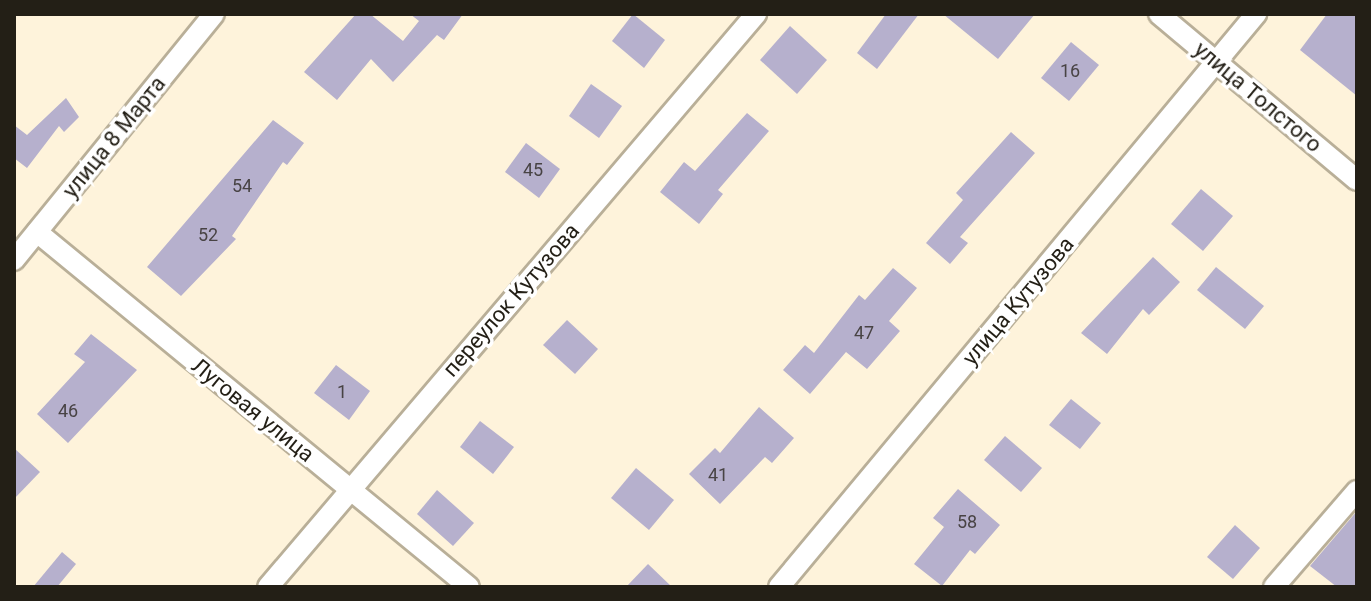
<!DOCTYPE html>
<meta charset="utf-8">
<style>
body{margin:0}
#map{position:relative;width:1371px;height:601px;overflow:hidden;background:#fef3db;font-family:Roboto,sans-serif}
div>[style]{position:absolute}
.building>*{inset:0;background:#b6b0cd}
.roads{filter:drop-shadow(2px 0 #b9af98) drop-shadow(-2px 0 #b9af98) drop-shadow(0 2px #b9af98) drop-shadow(0 -2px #b9af98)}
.street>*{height:20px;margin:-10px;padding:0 10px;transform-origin:10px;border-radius:10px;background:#fff}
span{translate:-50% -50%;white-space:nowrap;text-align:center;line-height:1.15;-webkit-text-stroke:7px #fff;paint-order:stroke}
.number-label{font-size:18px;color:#484344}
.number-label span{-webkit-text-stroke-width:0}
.street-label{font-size:22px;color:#231f16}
.frame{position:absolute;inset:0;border:16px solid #231f16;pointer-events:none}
</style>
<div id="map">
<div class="building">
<div style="clip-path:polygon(356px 14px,370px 14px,403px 41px,419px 21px,410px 14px,463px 14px,444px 40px,437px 35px,393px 82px,371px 59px,337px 100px,304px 72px)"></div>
<div style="clip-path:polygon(633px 14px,665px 40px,644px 68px,612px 41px)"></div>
<div style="clip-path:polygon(886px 14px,919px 14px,877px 69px,857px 53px)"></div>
<div style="clip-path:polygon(943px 14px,1035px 14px,998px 59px)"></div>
<div style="clip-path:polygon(1327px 14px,1357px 14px,1357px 96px,1300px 50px)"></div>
<div style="clip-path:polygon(790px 26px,827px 60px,797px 94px,760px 60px)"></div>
<div style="clip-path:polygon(1071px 42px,1099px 65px,1069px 101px,1041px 78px)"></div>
<div style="clip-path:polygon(591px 84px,622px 106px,599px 138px,569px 116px)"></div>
<div style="clip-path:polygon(66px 98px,79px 117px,64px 132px,59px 126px,27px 168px,14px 158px,14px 125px,27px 135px)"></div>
<div style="clip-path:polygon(747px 113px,769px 131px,718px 190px,723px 194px,699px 224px,660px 192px,684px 162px,695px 171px)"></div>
<div style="clip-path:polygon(273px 120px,304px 143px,287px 165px,283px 162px,232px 236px,236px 239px,181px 296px,147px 267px)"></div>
<div style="clip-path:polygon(1011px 132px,1035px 153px,960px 237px,968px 243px,950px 264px,926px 243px,963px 200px,956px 193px)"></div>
<div style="clip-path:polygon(526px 143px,560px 169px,539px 198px,505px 172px)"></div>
<div style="clip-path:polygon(1201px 189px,1233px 216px,1203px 251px,1171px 224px)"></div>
<div style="clip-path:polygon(1153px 257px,1180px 282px,1149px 315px,1143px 309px,1107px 354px,1081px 333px)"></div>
<div style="clip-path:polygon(1216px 267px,1264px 306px,1245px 329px,1197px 290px)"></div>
<div style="clip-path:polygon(893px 268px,917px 288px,889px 321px,900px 331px,867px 369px,846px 352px,810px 394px,783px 370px,805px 345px,814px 353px,859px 295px,865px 300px)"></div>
<div style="clip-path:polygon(567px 320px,598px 349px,575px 374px,543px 345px)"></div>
<div style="clip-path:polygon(91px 334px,137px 370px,68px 443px,37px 414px,85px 362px,74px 354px)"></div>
<div style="clip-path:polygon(336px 365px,370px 391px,349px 420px,314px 393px)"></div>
<div style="clip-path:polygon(1071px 399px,1101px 423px,1080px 449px,1049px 425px)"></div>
<div style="clip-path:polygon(759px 407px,794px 438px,772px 463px,765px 457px,720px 504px,689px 474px,715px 448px,720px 453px)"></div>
<div style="clip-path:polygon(480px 421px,514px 447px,493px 474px,460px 447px)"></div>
<div style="clip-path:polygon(1005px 436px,1042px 468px,1021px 492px,984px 460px)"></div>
<div style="clip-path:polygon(14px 448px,40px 472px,14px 499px)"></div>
<div style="clip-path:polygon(636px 468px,674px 500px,649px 530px,611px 498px)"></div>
<div style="clip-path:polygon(958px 489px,1000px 525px,975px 554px,970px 550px,942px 586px,914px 564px,944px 527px,933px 518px)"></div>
<div style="clip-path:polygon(437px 490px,474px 523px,453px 546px,417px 514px)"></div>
<div style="clip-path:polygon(1357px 511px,1357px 587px,1337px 587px,1310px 566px)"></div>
<div style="clip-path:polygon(1235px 525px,1260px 548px,1233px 579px,1207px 557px)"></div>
<div style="clip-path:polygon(62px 552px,76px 564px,57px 587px,33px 587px)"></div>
<div style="clip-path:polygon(648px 564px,672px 587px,626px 587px)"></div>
</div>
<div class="roads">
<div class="street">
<div style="left:1159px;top:14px;width:258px;rotate:40deg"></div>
<div style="left:37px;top:232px;width:559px;rotate:39.41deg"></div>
<div style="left:14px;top:260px;width:317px;rotate:-50.9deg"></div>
<div style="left:268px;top:587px;width:753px;rotate:-49.58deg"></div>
<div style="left:779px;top:587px;width:746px;rotate:-50.22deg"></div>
<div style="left:1274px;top:587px;width:127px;rotate:-49.2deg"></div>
</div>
</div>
<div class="number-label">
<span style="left:1070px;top:71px">16</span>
<span style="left:533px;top:170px">45</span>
<span style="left:242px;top:186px">54</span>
<span style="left:208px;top:235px">52</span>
<span style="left:864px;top:333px">47</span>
<span style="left:342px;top:392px">1</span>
<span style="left:68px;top:411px">46</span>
<span style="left:718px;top:475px">41</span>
<span style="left:967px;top:522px">58</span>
</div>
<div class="street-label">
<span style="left:1258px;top:97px;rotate:40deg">улица Толстого</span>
<span style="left:114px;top:137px;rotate:-51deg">улица 8 Марта</span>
<span style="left:511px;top:300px;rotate:-49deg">переулок Кутузова</span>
<span style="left:1018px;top:301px;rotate:-50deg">улица Кутузова</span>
<span style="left:253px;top:410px;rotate:39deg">Луговая улица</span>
</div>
<div class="frame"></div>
</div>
